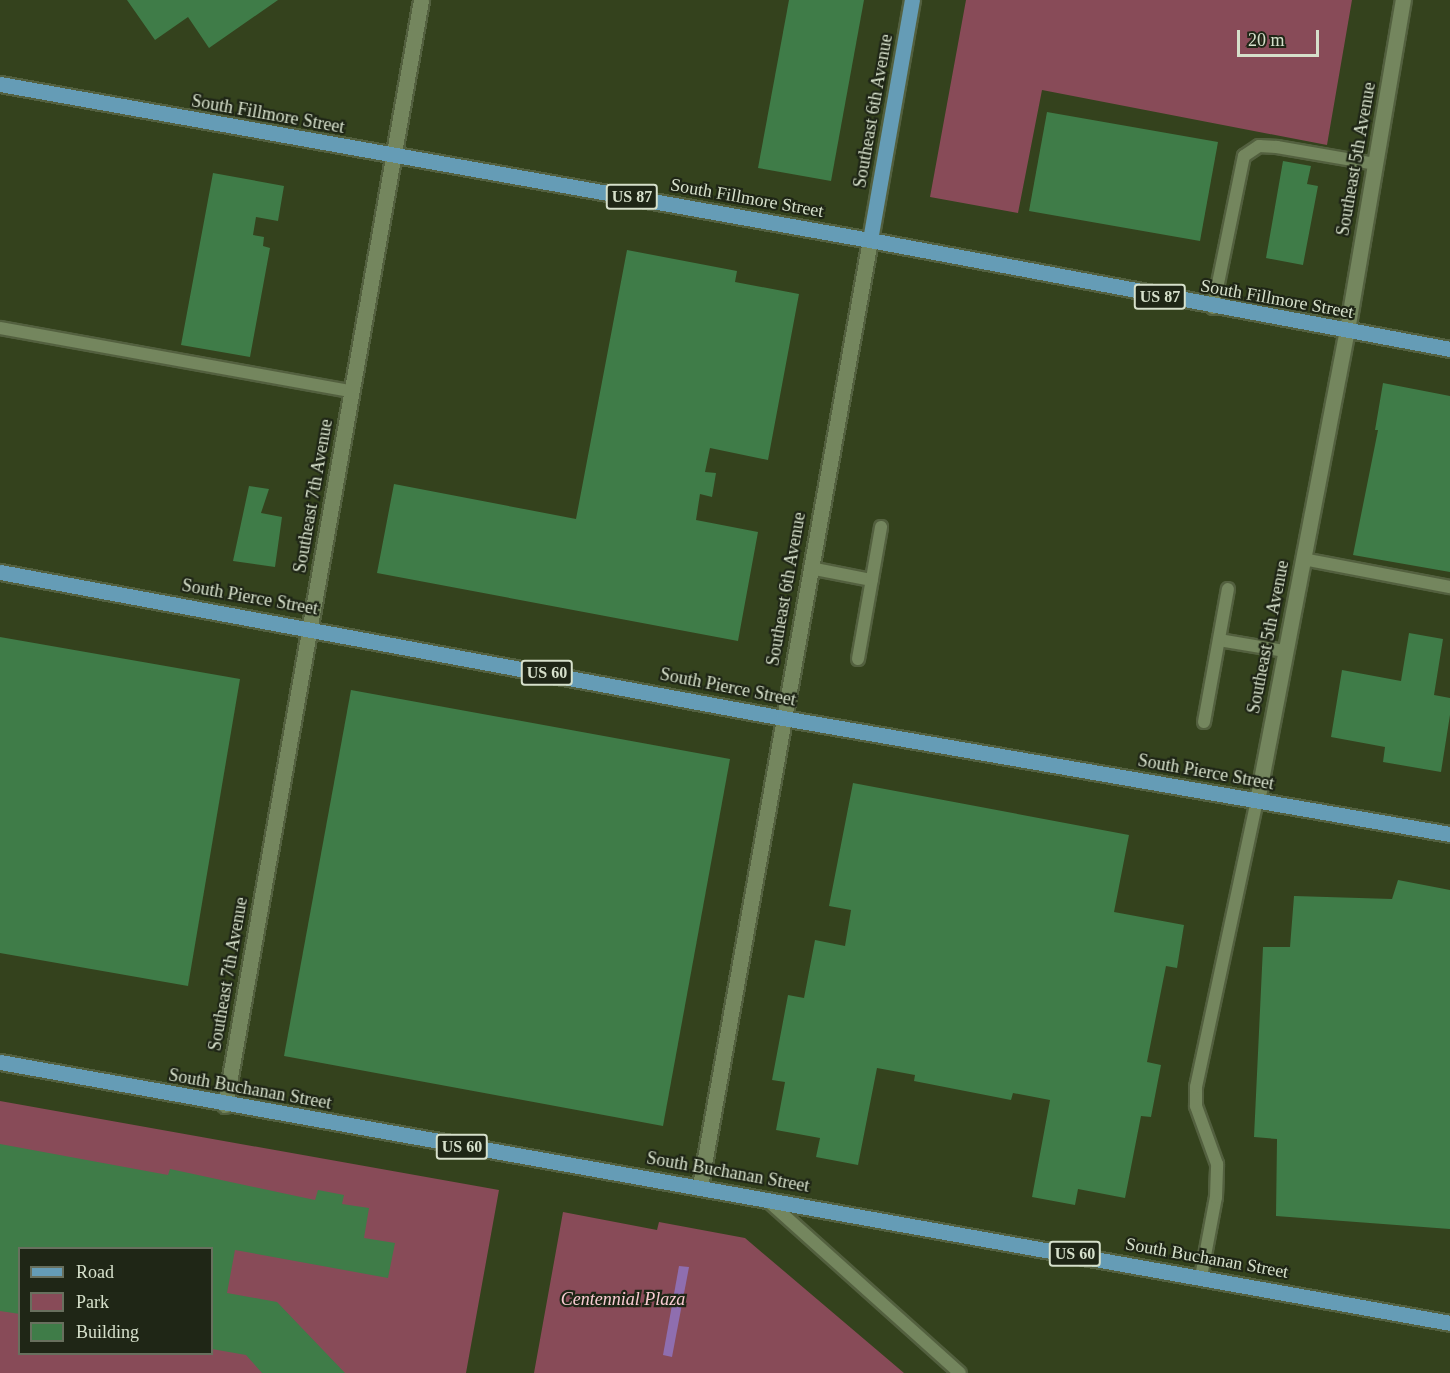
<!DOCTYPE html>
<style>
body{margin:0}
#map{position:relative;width:1450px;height:1373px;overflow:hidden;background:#34421d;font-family:Georgia,serif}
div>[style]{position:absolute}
.green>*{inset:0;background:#884b58}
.water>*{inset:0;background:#8f6eaf}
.building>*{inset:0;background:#3f7c48}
.roads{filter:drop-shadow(2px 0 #53603f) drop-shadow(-2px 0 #53603f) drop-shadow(0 2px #53603f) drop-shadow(0 -2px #53603f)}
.service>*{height:12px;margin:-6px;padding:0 6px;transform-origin:6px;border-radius:6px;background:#74865e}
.tertiary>*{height:15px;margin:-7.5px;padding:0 7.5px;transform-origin:7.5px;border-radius:7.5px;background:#74865e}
.secondary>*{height:15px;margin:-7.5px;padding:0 7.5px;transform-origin:7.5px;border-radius:7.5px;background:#74865e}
.primary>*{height:15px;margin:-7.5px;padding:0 7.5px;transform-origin:7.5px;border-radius:7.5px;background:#659cb6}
span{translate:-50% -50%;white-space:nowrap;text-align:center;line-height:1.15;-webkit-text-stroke:4.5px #1f2616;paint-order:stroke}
.shield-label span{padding:2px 4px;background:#1f2616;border:2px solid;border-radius:4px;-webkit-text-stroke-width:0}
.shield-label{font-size:16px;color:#d6e0cb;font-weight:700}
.street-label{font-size:18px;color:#d6e0cb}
.park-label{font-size:18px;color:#faccd3;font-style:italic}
.legend{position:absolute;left:18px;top:1247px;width:195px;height:108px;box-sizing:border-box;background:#1f2616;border:2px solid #68705e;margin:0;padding:8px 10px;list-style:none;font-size:18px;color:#d6e0cb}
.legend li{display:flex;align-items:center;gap:12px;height:30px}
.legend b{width:30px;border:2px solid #68705e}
.scale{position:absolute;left:1237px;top:30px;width:82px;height:27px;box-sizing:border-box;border:3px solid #d6e0cb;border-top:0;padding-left:8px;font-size:18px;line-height:21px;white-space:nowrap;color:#d6e0cb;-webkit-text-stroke:4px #1f2616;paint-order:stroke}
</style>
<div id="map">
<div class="green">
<div style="clip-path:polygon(966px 0,1352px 0,1327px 145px,1042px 90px,1018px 213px,930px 197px)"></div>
<div style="clip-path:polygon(evenodd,0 1101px,499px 1190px,466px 1373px,0 1373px,0 1101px,20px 1248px,212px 1248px,212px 1354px,20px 1354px,20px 1248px)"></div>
<div style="clip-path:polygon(563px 1212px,657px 1230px,659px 1222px,745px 1238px,904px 1373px,534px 1373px)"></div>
</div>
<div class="water">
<div style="clip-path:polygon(679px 1266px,689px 1267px,672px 1357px,663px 1355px)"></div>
</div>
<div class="building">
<div style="clip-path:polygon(127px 0,278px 0,209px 48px,188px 17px,155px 40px)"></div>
<div style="clip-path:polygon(789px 0,864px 0,831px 181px,758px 168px)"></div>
<div style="clip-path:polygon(1047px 112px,1218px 142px,1200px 241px,1029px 211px)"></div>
<div style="clip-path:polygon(1283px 161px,1311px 166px,1307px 184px,1318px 186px,1303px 265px,1266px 258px)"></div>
<div style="clip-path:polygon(213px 173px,284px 186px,278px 221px,256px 217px,253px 235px,264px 237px,263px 246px,270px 248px,250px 357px,181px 345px)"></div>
<div style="clip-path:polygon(627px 250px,737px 271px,735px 282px,799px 294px,768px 460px,710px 448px,705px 472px,716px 473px,712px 497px,700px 494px,696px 520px,758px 532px,738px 641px,377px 573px,394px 484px,576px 519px)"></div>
<div style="clip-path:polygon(1383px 383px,1450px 396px,1450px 572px,1353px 555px,1378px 430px,1375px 430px)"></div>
<div style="clip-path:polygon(249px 486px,269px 489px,261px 513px,282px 517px,275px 567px,233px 561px)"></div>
<div style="clip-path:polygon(1409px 633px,1443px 639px,1434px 695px,1450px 698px,1450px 715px,1441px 772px,1383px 762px,1385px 747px,1331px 737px,1342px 670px,1401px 681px)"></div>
<div style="clip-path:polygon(0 637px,240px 679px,188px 986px,0 953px)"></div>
<div style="clip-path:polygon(351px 690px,730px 759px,663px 1126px,284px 1056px)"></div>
<div style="clip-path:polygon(853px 783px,1129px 835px,1114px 912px,1184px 925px,1177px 968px,1166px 966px,1147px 1062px,1161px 1065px,1151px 1117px,1141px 1116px,1125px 1198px,1078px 1189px,1075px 1205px,1032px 1197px,1050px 1100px,1013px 1093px,1011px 1100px,914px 1081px,915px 1075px,877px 1068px,858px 1165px,816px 1157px,820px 1138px,776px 1130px,785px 1082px,772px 1080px,788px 995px,804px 998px,815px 940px,845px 946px,851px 910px,829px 906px)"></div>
<div style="clip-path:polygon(1398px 880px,1450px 890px,1450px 1229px,1276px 1216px,1277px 1139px,1254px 1137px,1263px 947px,1290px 947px,1294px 896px,1392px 899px)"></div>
<div style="clip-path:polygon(0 1144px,168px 1175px,170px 1169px,315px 1200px,318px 1190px,344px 1195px,342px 1204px,369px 1208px,364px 1238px,395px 1243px,388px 1278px,235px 1250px,227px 1293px,277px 1302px,345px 1373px,262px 1373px,246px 1355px,212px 1349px,212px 1248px,20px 1248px,20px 1314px,0 1311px)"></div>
</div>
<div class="roads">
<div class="service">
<div style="left:1213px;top:308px;width:155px;rotate:-78.5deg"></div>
<div style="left:1244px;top:156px;width:18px;rotate:-34deg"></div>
<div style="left:1259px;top:146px;width:18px;rotate:3deg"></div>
<div style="left:1277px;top:147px;width:99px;rotate:9.8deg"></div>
<div style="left:0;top:328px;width:357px;rotate:10.2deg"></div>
<div style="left:1303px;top:559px;width:150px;rotate:10.8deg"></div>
<div style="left:810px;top:568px;width:63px;rotate:11deg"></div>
<div style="left:1219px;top:640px;width:67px;rotate:9.5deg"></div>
<div style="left:858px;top:659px;width:134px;rotate:-80.1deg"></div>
<div style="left:1204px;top:722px;width:135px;rotate:-79.8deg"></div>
<div style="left:767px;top:1200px;width:259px;rotate:41.9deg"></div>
<div style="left:1201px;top:1277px;width:81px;rotate:-79.4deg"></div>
<div style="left:1216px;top:1197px;width:33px;rotate:-88deg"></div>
<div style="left:1217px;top:1164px;width:62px;rotate:-109.9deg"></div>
<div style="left:1196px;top:1106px;width:19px;rotate:-90deg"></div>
<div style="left:1196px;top:1087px;width:292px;rotate:-78deg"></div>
</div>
<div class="tertiary">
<div style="left:1257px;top:801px;width:480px;rotate:-79.2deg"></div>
<div style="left:1347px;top:330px;width:335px;rotate:-80.4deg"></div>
<div style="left:225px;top:1105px;width:1122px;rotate:-79.94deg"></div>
</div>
<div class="secondary">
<div style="left:700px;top:1186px;width:961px;rotate:-79.81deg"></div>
</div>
<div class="primary">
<div style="left:0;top:84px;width:884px;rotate:10.17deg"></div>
<div style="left:870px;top:240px;width:590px;rotate:10.64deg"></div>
<div style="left:870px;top:240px;width:244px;rotate:-80.1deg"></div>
<div style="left:0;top:572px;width:796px;rotate:10.56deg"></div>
<div style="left:783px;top:718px;width:677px;rotate:9.87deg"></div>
<div style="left:0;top:1062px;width:1473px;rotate:10.2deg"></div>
</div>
</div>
<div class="shield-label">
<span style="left:632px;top:197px">US 87</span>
<span style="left:1160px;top:297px">US 87</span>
<span style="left:547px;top:673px">US 60</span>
<span style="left:462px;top:1147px">US 60</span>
<span style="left:1075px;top:1254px">US 60</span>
</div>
<div class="street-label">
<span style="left:873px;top:111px;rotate:-80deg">Southeast 6th Avenue</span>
<span style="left:268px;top:114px;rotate:10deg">South Fillmore Street</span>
<span style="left:1356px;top:159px;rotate:-80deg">Southeast 5th Avenue</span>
<span style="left:747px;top:198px;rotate:10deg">South Fillmore Street</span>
<span style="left:1277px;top:299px;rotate:10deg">South Fillmore Street</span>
<span style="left:313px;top:496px;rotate:-80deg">Southeast 7th Avenue</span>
<span style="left:786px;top:589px;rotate:-80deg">Southeast 6th Avenue</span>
<span style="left:250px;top:597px;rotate:10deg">South Pierce Street</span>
<span style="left:1268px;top:637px;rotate:-79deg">Southeast 5th Avenue</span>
<span style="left:728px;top:687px;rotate:11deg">South Pierce Street</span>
<span style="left:1206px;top:772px;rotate:10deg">South Pierce Street</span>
<span style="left:228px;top:974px;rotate:-80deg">Southeast 7th Avenue</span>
<span style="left:250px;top:1089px;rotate:10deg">South Buchanan Street</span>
<span style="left:728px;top:1172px;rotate:10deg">South Buchanan Street</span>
<span style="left:1207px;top:1258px;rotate:10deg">South Buchanan Street</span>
</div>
<div class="park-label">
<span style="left:623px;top:1299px">Centennial Plaza</span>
</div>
<ul class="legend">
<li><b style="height:8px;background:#659cb6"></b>Road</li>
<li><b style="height:16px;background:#884b58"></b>Park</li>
<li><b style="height:16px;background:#3f7c48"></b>Building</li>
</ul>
<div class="scale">20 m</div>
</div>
